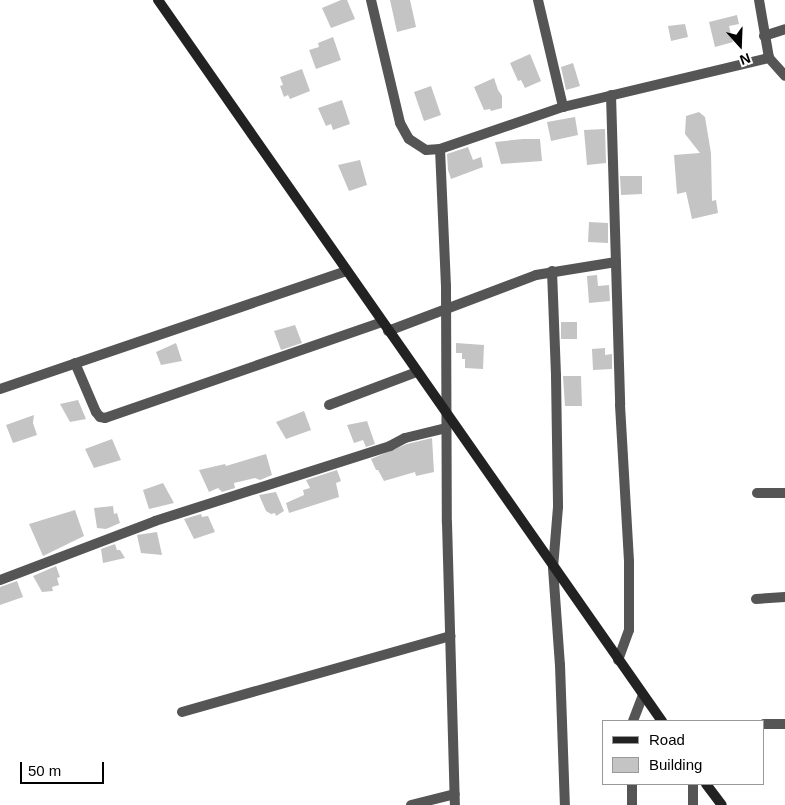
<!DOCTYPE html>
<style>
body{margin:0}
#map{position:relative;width:785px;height:805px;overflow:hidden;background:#fff;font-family:Helvetica,sans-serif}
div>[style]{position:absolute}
.building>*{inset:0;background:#c4c4c4}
.street>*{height:10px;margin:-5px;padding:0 5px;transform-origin:5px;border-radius:5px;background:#555}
.secondary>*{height:10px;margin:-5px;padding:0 5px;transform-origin:5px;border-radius:5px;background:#222}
span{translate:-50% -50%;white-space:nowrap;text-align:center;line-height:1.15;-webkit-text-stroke:4.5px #fff;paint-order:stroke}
.legend{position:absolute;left:602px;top:720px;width:162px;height:65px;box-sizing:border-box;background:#fff;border:1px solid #999;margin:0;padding:6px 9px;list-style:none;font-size:15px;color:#000}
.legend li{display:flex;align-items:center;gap:10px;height:25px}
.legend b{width:25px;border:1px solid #999}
.north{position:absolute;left:715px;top:20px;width:50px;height:50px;-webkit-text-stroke:4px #fff;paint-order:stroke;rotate:160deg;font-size:14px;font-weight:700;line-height:20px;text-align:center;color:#000}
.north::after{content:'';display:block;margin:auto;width:18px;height:22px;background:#000;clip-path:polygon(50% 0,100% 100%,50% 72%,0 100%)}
.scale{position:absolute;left:20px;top:762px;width:84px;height:22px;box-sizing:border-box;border:2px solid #000;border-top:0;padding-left:6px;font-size:15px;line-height:18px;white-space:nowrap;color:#000;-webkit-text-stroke:4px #fff;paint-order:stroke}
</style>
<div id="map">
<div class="building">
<div style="clip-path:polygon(341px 0,347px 0,355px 19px,331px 28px,322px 8px)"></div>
<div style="clip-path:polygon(390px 0,410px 0,416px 27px,397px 32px)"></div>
<div style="clip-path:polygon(737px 15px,739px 24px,729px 26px,733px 42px,715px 47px,709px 22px)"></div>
<div style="clip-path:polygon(685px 24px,688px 37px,671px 41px,668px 26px)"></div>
<div style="clip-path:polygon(333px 37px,341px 60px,316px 69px,309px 50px,319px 47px,318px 43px)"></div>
<div style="clip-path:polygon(530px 54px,541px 81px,525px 88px,521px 80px,518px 81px,510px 63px)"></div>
<div style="clip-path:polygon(573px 63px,580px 86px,566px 90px,561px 67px)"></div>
<div style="clip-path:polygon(302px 69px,310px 91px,290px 99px,288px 95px,284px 97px,280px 86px,283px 85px,280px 77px)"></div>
<div style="clip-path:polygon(494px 78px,498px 90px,502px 96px,502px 108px,491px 111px,490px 109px,484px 110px,474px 87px)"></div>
<div style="clip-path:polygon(431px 86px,441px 115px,424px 121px,414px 92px)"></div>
<div style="clip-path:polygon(342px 100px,350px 124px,333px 130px,331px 124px,326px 126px,318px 108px)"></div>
<div style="clip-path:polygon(699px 112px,705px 117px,711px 153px,712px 201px,716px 200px,718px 213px,692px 219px,686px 192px,677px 194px,674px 155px,700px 153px,685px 134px,686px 116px)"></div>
<div style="clip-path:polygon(575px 117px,578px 135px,551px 141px,547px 122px)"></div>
<div style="clip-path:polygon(605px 129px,606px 163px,587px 165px,584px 130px)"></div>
<div style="clip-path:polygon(523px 139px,540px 139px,542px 161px,501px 164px,495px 142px)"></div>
<div style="clip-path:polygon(468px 147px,473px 160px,481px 157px,483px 167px,451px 179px,448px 170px,447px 154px)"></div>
<div style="clip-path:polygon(360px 160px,367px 185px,349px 191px,338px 165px)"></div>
<div style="clip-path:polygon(620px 176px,642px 176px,642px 194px,621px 195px)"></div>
<div style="clip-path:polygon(589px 222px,608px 223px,608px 243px,588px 242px)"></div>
<div style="clip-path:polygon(597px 275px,598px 286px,609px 285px,610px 301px,589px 303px,587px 276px)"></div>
<div style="clip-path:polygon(561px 322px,577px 322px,577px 339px,561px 339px)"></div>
<div style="clip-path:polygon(295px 325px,302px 343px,281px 350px,274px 331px)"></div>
<div style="clip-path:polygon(176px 343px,182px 361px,161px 365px,156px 352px)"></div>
<div style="clip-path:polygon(456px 343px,484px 345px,483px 369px,465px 368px,465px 359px,462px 359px,462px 353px,456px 353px)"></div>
<div style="clip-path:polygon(605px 348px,605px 355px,612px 354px,612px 369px,593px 370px,592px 349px)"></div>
<div style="clip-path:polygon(563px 376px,581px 376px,582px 406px,565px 406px)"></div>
<div style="clip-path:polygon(78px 400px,86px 419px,70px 422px,60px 404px)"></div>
<div style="clip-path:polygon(304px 411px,311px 430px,286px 439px,276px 422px)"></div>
<div style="clip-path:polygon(34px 415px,33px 423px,37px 435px,13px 443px,6px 425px)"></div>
<div style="clip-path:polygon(367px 421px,375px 444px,366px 447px,363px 440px,354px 443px,347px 425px)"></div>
<div style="clip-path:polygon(432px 438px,434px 472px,416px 476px,415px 472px,384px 481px,378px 470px,376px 470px,371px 459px,407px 444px)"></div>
<div style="clip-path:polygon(112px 439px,121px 460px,94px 468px,85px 449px)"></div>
<div style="clip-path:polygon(266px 454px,272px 475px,260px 480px,255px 478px,234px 483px,235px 488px,222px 492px,218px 488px,209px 492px,199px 470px,225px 464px,226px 466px)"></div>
<div style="clip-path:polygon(337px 470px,341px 481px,336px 483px,339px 497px,289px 513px,286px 503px,304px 495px,303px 490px,310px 488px,306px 480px)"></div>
<div style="clip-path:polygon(163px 483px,174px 503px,149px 509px,143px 490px)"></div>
<div style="clip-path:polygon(276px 492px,284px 511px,276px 516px,275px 513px,271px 514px,266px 511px,259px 495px)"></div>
<div style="clip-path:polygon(113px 506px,114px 514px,117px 513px,120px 523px,106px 529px,97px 528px,94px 508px)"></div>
<div style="clip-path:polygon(75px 510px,84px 536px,43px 556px,29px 524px)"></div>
<div style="clip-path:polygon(201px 514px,202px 517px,208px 516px,215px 532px,194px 539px,184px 519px)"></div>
<div style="clip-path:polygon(157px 532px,162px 555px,141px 553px,137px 535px)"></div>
<div style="clip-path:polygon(115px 544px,117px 550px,120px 550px,125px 558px,103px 563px,101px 549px)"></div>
<div style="clip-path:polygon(56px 566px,60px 577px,57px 578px,59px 585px,52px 587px,53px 591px,42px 592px,33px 576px)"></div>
<div style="clip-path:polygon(17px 581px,23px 597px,0 605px,0 587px)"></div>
</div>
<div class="street">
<div style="left:371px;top:0;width:126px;rotate:76.7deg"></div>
<div style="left:400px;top:123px;width:18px;rotate:61deg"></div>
<div style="left:409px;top:139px;width:20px;rotate:33deg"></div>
<div style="left:426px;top:150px;width:14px;rotate:-4deg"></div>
<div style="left:440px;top:149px;width:130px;rotate:-18.9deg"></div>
<div style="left:563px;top:107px;width:212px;rotate:-13.4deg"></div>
<div style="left:538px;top:0;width:110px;rotate:76.8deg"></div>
<div style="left:759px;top:0;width:59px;rotate:80.2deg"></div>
<div style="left:769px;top:58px;width:24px;rotate:48deg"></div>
<div style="left:764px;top:36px;width:22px;rotate:-18deg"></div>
<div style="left:611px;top:95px;width:310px;rotate:88.3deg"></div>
<div style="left:620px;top:405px;width:157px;rotate:86.7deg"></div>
<div style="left:629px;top:562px;width:68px;rotate:90deg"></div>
<div style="left:629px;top:630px;width:32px;rotate:110deg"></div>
<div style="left:440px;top:149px;width:137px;rotate:87.5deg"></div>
<div style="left:446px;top:286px;width:237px;rotate:89.8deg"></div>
<div style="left:447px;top:523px;width:282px;rotate:88.4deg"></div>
<div style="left:552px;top:271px;width:105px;rotate:87.8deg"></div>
<div style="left:556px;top:376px;width:131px;rotate:89.1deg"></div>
<div style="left:558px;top:507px;width:61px;rotate:94.7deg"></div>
<div style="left:553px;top:568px;width:97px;rotate:85.9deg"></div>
<div style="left:560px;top:665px;width:140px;rotate:88deg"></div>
<div style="left:388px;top:331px;width:158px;rotate:-20.7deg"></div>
<div style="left:536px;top:275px;width:81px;rotate:-9.2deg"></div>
<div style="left:75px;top:363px;width:53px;rotate:66.8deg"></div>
<div style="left:96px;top:412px;width:6px;rotate:51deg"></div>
<div style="left:100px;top:417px;width:5px;rotate:11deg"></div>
<div style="left:105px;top:418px;width:293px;rotate:-19.1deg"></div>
<div style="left:0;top:389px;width:366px;rotate:-18.8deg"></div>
<div style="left:329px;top:405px;width:94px;rotate:-20.6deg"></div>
<div style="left:757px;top:493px;width:28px"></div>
<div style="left:0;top:580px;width:166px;rotate:-20.8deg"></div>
<div style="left:155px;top:521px;width:247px;rotate:-17.7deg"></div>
<div style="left:390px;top:446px;width:17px;rotate:-28deg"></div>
<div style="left:405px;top:438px;width:42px;rotate:-13.7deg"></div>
<div style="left:756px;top:599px;width:29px;rotate:-4deg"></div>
<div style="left:182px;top:712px;width:279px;rotate:-15.8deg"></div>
<div style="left:633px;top:721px;width:28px;rotate:-69deg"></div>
<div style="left:764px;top:724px;width:21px"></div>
<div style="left:632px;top:784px;width:21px;rotate:90deg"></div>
<div style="left:411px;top:805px;width:45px;rotate:-14deg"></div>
<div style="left:693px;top:805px;width:21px;rotate:-90deg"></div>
</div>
<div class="secondary">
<div style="left:158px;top:0;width:880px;rotate:55.05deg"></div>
<div style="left:706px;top:784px;width:26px;rotate:53deg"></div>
</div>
<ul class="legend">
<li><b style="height:6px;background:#222"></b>Road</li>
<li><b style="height:14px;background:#c4c4c4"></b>Building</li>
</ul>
<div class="north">N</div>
<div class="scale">50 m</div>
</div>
